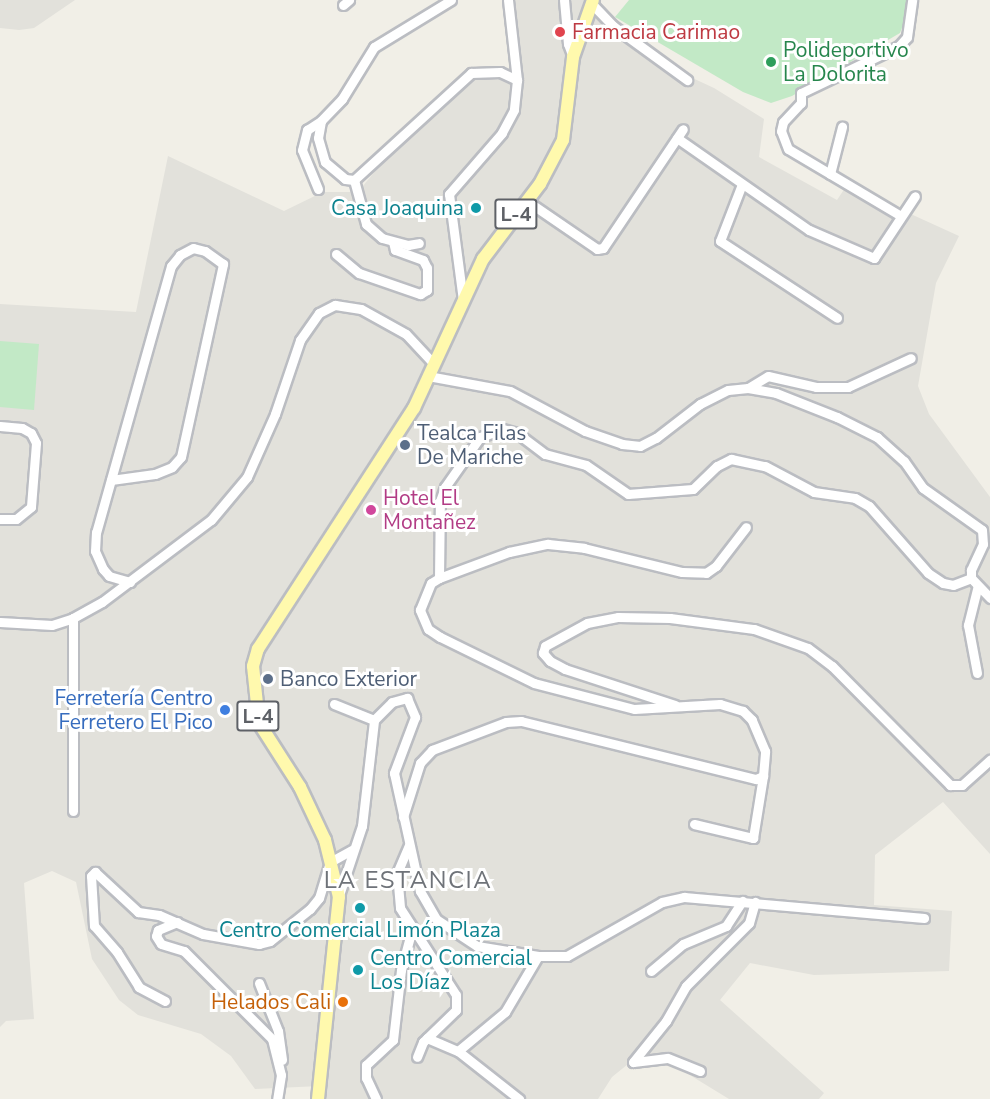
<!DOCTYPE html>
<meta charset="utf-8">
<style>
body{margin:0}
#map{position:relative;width:990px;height:1099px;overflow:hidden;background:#f1efe7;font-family:"Nunito Sans",sans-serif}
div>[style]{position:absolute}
.industrial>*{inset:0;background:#e2e1db}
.green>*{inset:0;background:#c2e9c6}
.roads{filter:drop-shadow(2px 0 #bbbdc2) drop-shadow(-2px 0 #bbbdc2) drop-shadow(0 2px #bbbdc2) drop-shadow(0 -2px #bbbdc2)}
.minor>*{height:9px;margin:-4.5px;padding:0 4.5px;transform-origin:4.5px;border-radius:4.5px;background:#fff}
.major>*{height:12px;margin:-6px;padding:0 6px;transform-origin:6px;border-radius:6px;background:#fff9ad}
.dots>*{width:16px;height:16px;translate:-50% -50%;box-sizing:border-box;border:3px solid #fff;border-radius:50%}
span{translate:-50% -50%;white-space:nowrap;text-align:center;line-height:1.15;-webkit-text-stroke:6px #fff;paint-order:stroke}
.shield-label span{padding:2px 4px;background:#fff;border:2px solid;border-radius:4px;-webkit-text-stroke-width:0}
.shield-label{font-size:20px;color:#5e6167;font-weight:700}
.health-label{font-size:21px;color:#be3a42}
.left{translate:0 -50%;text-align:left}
.leisure-label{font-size:21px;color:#27864d}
.culture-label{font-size:21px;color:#0d838f}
.right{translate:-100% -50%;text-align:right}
.service-label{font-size:21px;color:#4e5e75}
.hotel-label{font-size:21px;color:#b23c85}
.shop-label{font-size:21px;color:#366cbe}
.food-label{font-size:21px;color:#c56008}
.quarter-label{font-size:24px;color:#6f7379;letter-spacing:1.5px}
</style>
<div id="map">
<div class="industrial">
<div style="clip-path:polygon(0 0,75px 0,34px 28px,19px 30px,0 28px)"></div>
<div style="clip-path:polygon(509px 0,591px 0,647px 57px,714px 88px,764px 119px,759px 157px,837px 200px,847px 185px,959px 236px,936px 283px,918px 386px,929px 414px,990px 497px,990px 854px,943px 802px,875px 855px,874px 905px,952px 911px,949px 971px,814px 975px,750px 963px,720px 1000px,824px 1093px,819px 1099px,729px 1099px,662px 1058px,633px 1060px,612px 1077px,598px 1099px,319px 1099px,320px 1086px,255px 1089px,231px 1056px,201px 1034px,138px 1015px,119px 1000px,92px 959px,76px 882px,52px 871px,24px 883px,34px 1019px,6px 1021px,0 1027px,0 304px,136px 312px,168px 156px,284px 211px,323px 192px,358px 192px,394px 148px,466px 82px,484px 73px,505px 78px,520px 71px)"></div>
</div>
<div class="green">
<div style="clip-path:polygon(629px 0,911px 0,912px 2px,900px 33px,792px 96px,771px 103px,743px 92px,615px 17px)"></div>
<div style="clip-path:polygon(0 341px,39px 344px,34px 410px,0 407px)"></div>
</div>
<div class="roads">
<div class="minor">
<div style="left:451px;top:0;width:90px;rotate:148.6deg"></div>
<div style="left:374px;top:47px;width:61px;rotate:121.6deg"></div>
<div style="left:342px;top:99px;width:30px;rotate:134deg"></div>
<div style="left:321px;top:121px;width:17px;rotate:100deg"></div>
<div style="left:318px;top:138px;width:25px;rotate:74deg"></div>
<div style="left:325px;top:162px;width:26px;rotate:40deg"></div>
<div style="left:345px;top:179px;width:9px;rotate:6deg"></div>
<div style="left:354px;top:180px;width:159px;rotate:-42.4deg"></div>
<div style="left:471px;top:73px;width:29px;rotate:-2deg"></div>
<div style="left:500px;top:72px;width:19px;rotate:25deg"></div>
<div style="left:517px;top:80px;width:30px;rotate:96deg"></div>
<div style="left:514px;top:110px;width:26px;rotate:118deg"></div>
<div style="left:502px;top:133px;width:81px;rotate:131deg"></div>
<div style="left:449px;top:194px;width:107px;rotate:82.5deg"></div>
<div style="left:508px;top:0;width:81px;rotate:83.6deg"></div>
<div style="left:564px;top:0;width:44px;rotate:84.8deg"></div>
<div style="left:568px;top:44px;width:14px;rotate:69deg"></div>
<div style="left:591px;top:3px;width:32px;rotate:46deg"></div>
<div style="left:613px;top:26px;width:92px;rotate:36.1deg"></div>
<div style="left:343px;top:5px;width:8px;rotate:-40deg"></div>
<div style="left:677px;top:138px;width:161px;rotate:34.9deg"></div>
<div style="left:809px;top:230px;width:71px;rotate:23.3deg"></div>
<div style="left:874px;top:258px;width:74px;rotate:-56.5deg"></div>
<div style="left:830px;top:174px;width:49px;rotate:-75.7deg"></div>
<div style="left:354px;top:180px;width:46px;rotate:74.7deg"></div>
<div style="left:366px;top:224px;width:21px;rotate:41deg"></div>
<div style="left:382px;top:238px;width:27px;rotate:15deg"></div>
<div style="left:408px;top:245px;width:11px;rotate:-10deg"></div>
<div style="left:742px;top:184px;width:61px;rotate:111.1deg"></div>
<div style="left:720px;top:241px;width:140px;rotate:33.3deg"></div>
<div style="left:318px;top:189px;width:42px;rotate:-112.3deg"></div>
<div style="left:302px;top:150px;width:21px;rotate:-76deg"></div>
<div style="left:307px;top:130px;width:17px;rotate:-33deg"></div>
<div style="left:527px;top:201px;width:85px;rotate:34.4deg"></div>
<div style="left:597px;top:249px;width:6px;rotate:-9deg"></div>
<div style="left:603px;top:248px;width:143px;rotate:-56.1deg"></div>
<div style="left:901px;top:216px;width:131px;rotate:-149.3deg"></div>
<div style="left:788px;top:149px;width:19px;rotate:-111deg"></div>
<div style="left:781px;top:131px;width:9px;rotate:-77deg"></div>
<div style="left:783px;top:122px;width:26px;rotate:-47deg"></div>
<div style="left:801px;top:103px;width:10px;rotate:-90deg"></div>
<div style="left:801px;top:93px;width:109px;rotate:-25.6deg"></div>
<div style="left:899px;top:46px;width:12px;rotate:-48deg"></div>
<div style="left:907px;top:37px;width:37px;rotate:-82deg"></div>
<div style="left:336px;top:254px;width:30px;rotate:40deg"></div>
<div style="left:359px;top:273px;width:65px;rotate:19deg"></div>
<div style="left:420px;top:294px;width:8px;rotate:-30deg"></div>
<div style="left:427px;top:290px;width:22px;rotate:-90deg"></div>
<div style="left:427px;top:268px;width:9px;rotate:-117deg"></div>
<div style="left:423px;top:260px;width:30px;rotate:-160deg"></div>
<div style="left:395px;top:250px;width:8px;rotate:-104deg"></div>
<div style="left:428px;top:376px;width:83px;rotate:10.4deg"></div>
<div style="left:510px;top:391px;width:85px;rotate:28.1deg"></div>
<div style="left:585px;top:431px;width:39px;rotate:19deg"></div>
<div style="left:622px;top:444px;width:18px;rotate:6deg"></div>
<div style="left:640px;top:446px;width:18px;rotate:-27deg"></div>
<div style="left:656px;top:438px;width:56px;rotate:-37.7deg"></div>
<div style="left:700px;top:404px;width:31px;rotate:-27deg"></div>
<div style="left:728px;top:390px;width:20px;rotate:-6deg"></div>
<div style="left:748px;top:388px;width:28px;rotate:10deg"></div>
<div style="left:776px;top:393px;width:66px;rotate:21.5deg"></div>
<div style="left:837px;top:417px;width:45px;rotate:26.6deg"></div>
<div style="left:877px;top:437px;width:36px;rotate:42deg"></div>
<div style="left:904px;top:461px;width:33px;rotate:55deg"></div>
<div style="left:923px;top:488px;width:72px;rotate:35.4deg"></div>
<div style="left:982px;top:530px;width:14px;rotate:86deg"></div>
<div style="left:983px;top:544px;width:29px;rotate:115deg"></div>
<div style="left:971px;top:570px;width:8px;rotate:90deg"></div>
<div style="left:971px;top:578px;width:28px;rotate:46deg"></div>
<div style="left:748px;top:388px;width:23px;rotate:-31deg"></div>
<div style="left:768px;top:376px;width:49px;rotate:12.9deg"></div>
<div style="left:816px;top:387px;width:32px"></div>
<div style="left:848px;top:387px;width:69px;rotate:-24.7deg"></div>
<div style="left:0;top:426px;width:22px;rotate:5deg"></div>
<div style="left:22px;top:428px;width:10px;rotate:29deg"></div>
<div style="left:31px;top:433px;width:11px;rotate:63deg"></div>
<div style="left:36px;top:443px;width:64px;rotate:94.5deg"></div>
<div style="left:31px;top:507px;width:19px;rotate:141deg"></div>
<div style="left:16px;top:519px;width:16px;rotate:180deg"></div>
<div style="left:111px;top:480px;width:44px;rotate:-7.8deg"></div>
<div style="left:155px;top:474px;width:18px;rotate:-22deg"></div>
<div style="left:172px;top:467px;width:13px;rotate:-48deg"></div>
<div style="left:181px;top:457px;width:198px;rotate:-77.7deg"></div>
<div style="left:223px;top:264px;width:22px;rotate:-144deg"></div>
<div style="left:205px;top:251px;width:12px;rotate:-166deg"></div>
<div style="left:193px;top:248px;width:15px;rotate:152deg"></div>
<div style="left:180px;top:255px;width:14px;rotate:129deg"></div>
<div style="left:171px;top:266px;width:276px;rotate:105.7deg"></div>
<div style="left:96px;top:532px;width:19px;rotate:93deg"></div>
<div style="left:95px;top:551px;width:20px;rotate:66deg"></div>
<div style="left:103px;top:569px;width:9px;rotate:49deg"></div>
<div style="left:109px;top:576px;width:22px;rotate:16deg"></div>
<div style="left:439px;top:578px;width:77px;rotate:-89.3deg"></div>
<div style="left:440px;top:501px;width:15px;rotate:-70deg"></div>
<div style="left:445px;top:487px;width:61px;rotate:-55deg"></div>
<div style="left:480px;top:437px;width:24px;rotate:-19deg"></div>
<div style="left:503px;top:429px;width:15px;rotate:16deg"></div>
<div style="left:517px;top:433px;width:35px;rotate:37deg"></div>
<div style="left:545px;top:454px;width:42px;rotate:15deg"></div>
<div style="left:586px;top:465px;width:51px;rotate:34.6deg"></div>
<div style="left:628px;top:494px;width:65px;rotate:-4.4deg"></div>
<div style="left:693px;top:489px;width:33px;rotate:-44deg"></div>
<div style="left:717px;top:466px;width:16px;rotate:-27deg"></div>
<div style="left:731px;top:459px;width:35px;rotate:12deg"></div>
<div style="left:765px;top:466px;width:55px;rotate:28deg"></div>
<div style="left:814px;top:492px;width:41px;rotate:8.3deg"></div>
<div style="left:855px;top:498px;width:16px;rotate:30deg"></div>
<div style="left:869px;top:506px;width:89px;rotate:48.6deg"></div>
<div style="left:928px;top:573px;width:18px;rotate:34deg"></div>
<div style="left:943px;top:583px;width:10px;rotate:11deg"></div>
<div style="left:953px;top:585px;width:19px;rotate:-21deg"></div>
<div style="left:73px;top:618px;width:193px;rotate:90deg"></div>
<div style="left:0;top:622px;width:52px;rotate:3.3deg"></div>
<div style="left:52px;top:625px;width:22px;rotate:-18deg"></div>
<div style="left:73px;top:618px;width:33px;rotate:-29deg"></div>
<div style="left:102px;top:602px;width:136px;rotate:-37deg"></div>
<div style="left:211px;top:520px;width:56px;rotate:-50.1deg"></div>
<div style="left:247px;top:477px;width:69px;rotate:-66deg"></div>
<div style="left:275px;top:414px;width:78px;rotate:-71.3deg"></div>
<div style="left:300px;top:340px;width:33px;rotate:-55deg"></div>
<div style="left:319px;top:313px;width:18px;rotate:-27deg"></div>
<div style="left:335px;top:305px;width:26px;rotate:9deg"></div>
<div style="left:361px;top:309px;width:51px;rotate:29.1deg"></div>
<div style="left:406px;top:334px;width:41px;rotate:47deg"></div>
<div style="left:977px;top:673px;width:49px;rotate:-100.6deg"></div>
<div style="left:968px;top:625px;width:38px;rotate:-76deg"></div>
<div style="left:334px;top:704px;width:43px;rotate:21.8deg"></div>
<div style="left:675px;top:705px;width:116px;rotate:-161.9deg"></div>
<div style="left:565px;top:669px;width:17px;rotate:-152deg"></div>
<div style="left:550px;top:661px;width:11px;rotate:-131deg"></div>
<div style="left:543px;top:653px;width:7px;rotate:-74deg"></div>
<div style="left:545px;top:646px;width:48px;rotate:-28.7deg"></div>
<div style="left:587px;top:623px;width:32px;rotate:-11deg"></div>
<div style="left:618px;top:617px;width:52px;rotate:1.1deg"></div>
<div style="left:670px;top:618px;width:85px;rotate:7.5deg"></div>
<div style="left:754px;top:629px;width:57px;rotate:19.4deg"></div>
<div style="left:808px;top:648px;width:30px;rotate:37deg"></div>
<div style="left:832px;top:666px;width:168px;rotate:45.2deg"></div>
<div style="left:950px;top:785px;width:12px"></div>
<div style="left:962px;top:785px;width:38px;rotate:-42deg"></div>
<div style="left:403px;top:817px;width:57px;rotate:-72.5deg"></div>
<div style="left:420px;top:763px;width:18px;rotate:-47deg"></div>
<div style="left:432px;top:750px;width:79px;rotate:-20.7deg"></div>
<div style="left:506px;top:722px;width:15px;rotate:-4deg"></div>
<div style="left:521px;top:721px;width:242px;rotate:13.9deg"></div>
<div style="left:756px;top:779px;width:8px;rotate:-23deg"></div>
<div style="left:763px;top:776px;width:25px;rotate:-85deg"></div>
<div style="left:765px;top:751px;width:34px;rotate:-113deg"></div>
<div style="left:752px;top:720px;width:13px;rotate:-135deg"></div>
<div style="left:743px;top:711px;width:24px;rotate:-163deg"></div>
<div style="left:720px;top:704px;width:86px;rotate:176.7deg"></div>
<div style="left:634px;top:709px;width:103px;rotate:-165.4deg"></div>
<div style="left:534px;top:683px;width:105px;rotate:-153.9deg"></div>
<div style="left:440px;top:637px;width:14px;rotate:-146deg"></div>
<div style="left:428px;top:629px;width:21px;rotate:-113deg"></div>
<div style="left:420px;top:610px;width:29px;rotate:-68deg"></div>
<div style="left:431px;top:583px;width:9px;rotate:-32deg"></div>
<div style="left:439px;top:578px;width:75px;rotate:-20.4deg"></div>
<div style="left:509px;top:552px;width:40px;rotate:-12deg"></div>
<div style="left:548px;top:544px;width:36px;rotate:6deg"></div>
<div style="left:584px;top:548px;width:101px;rotate:13.8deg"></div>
<div style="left:682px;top:572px;width:24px;rotate:2deg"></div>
<div style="left:706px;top:573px;width:12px;rotate:-35deg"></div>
<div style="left:716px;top:566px;width:49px;rotate:-52.4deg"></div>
<div style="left:694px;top:824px;width:61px;rotate:13.3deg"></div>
<div style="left:753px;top:838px;width:63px;rotate:-80.8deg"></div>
<div style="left:409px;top:845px;width:30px;rotate:113deg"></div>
<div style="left:397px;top:873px;width:35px;rotate:85deg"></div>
<div style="left:400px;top:908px;width:103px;rotate:57.2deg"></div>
<div style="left:456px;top:995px;width:15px;rotate:90deg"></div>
<div style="left:456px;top:1010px;width:46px;rotate:135.9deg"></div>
<div style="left:423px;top:1042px;width:16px;rotate:112deg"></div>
<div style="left:339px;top:895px;width:73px;rotate:-71.6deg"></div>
<div style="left:362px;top:826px;width:107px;rotate:-83.5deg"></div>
<div style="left:374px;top:720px;width:25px;rotate:-45deg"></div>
<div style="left:392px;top:702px;width:16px;rotate:-15deg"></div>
<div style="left:407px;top:698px;width:21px;rotate:67deg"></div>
<div style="left:415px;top:717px;width:60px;rotate:110.6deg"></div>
<div style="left:394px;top:773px;width:121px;rotate:77.6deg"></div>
<div style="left:420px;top:891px;width:32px;rotate:60deg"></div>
<div style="left:436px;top:919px;width:49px;rotate:33.4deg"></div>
<div style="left:477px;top:946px;width:62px;rotate:9.3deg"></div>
<div style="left:538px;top:956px;width:29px"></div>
<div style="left:567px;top:956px;width:109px;rotate:-29.6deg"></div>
<div style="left:662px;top:902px;width:23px;rotate:-13deg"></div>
<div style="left:684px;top:897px;width:241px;rotate:5deg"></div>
<div style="left:177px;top:922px;width:21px;rotate:157deg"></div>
<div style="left:158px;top:930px;width:6px;rotate:108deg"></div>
<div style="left:156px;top:936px;width:9px;rotate:58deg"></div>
<div style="left:161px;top:944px;width:24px;rotate:17deg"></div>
<div style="left:184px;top:951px;width:124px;rotate:45deg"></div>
<div style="left:272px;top:1039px;width:37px;rotate:76deg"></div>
<div style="left:281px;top:1075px;width:24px;rotate:99deg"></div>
<div style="left:651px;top:971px;width:42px;rotate:-40.2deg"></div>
<div style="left:683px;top:944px;width:47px;rotate:-22.7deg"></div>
<div style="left:726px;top:926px;width:30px;rotate:-57deg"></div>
<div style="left:259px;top:983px;width:52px;rotate:68.4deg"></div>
<div style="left:278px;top:1031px;width:29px;rotate:82deg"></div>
<div style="left:165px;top:1001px;width:30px;rotate:-152deg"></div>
<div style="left:139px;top:987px;width:41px;rotate:-122.2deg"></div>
<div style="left:117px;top:952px;width:35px;rotate:-131deg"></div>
<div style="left:94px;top:926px;width:50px;rotate:-93.4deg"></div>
<div style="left:91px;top:876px;width:6px;rotate:-45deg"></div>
<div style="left:95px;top:872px;width:59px;rotate:42.9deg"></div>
<div style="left:138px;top:912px;width:21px;rotate:8deg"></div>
<div style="left:159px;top:915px;width:48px;rotate:23.4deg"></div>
<div style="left:203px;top:934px;width:57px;rotate:10.1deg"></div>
<div style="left:259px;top:944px;width:11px;rotate:-15deg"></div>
<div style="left:270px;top:941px;width:51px;rotate:-38.7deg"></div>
<div style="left:310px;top:909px;width:14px;rotate:-51deg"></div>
<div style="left:319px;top:898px;width:38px;rotate:-73deg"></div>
<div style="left:330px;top:862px;width:26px;rotate:-29deg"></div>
<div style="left:427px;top:1038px;width:34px;rotate:23deg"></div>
<div style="left:458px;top:1051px;width:78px;rotate:38.2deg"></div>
<div style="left:458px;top:1051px;width:61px;rotate:-39.7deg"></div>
<div style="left:505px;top:1012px;width:65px;rotate:-59.5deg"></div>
<div style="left:700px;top:1071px;width:35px;rotate:-158deg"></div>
<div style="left:667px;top:1058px;width:34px;rotate:173deg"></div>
<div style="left:633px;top:1062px;width:53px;rotate:-51.2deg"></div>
<div style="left:666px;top:1021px;width:40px;rotate:-60.3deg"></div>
<div style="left:686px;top:986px;width:89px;rotate:-45deg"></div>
<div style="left:749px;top:923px;width:22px;rotate:-74deg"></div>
<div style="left:376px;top:1099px;width:23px;rotate:-115deg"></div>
<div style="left:366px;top:1078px;width:13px;rotate:-90deg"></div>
<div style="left:366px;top:1065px;width:37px;rotate:-43deg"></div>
<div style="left:393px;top:1040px;width:70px;rotate:-83.5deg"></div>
<div style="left:401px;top:970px;width:42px;rotate:-75deg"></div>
</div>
<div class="major">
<div style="left:318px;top:1099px;width:203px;rotate:-84.1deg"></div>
<div style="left:339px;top:897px;width:59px;rotate:-103.8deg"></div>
<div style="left:325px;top:840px;width:59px;rotate:-115.3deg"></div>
<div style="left:300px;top:787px;width:76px;rotate:-122.6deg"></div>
<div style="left:259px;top:723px;width:57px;rotate:-96deg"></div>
<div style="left:253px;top:666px;width:18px;rotate:-74deg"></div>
<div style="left:258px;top:649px;width:287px;rotate:-57.1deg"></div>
<div style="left:414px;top:408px;width:164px;rotate:-65.2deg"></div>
<div style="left:483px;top:259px;width:94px;rotate:-52.8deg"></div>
<div style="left:540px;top:184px;width:50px;rotate:-62.4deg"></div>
<div style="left:563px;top:140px;width:84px;rotate:-83.1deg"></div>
<div style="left:573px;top:57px;width:60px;rotate:-70.7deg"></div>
</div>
</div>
<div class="dots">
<div style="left:560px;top:32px;background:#e0444e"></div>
<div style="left:771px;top:62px;background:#2e9e5b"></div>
<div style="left:476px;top:208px;background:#0f9aa8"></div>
<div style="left:405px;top:445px;background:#5c6f8a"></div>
<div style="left:371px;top:510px;background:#d1479c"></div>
<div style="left:268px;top:679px;background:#5c6f8a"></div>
<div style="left:225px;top:710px;background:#3f7fe0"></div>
<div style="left:360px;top:908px;background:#0f9aa8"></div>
<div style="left:358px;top:970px;background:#0f9aa8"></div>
<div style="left:343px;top:1002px;background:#e8710a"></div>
</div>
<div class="shield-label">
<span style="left:516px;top:214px">L-4</span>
<span style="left:258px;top:716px">L-4</span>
</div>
<div class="health-label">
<span class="left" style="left:572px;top:32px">Farmacia Carimao</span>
</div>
<div class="leisure-label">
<span class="left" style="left:783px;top:62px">Polideportivo<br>La Dolorita</span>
</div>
<div class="culture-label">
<span class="right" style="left:464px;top:208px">Casa Joaquina</span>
<span style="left:360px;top:930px">Centro Comercial Limón Plaza</span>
<span class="left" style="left:370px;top:970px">Centro Comercial<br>Los Díaz</span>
</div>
<div class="service-label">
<span class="left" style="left:417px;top:445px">Tealca Filas<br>De Mariche</span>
<span class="left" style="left:280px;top:679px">Banco Exterior</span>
</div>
<div class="hotel-label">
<span class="left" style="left:383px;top:510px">Hotel El<br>Montañez</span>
</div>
<div class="shop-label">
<span class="right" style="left:213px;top:710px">Ferretería Centro<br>Ferretero El Pico</span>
</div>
<div class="food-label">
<span class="right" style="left:331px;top:1002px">Helados Cali</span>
</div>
<div class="quarter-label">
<span style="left:408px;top:881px">LA ESTANCIA</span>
</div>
</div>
